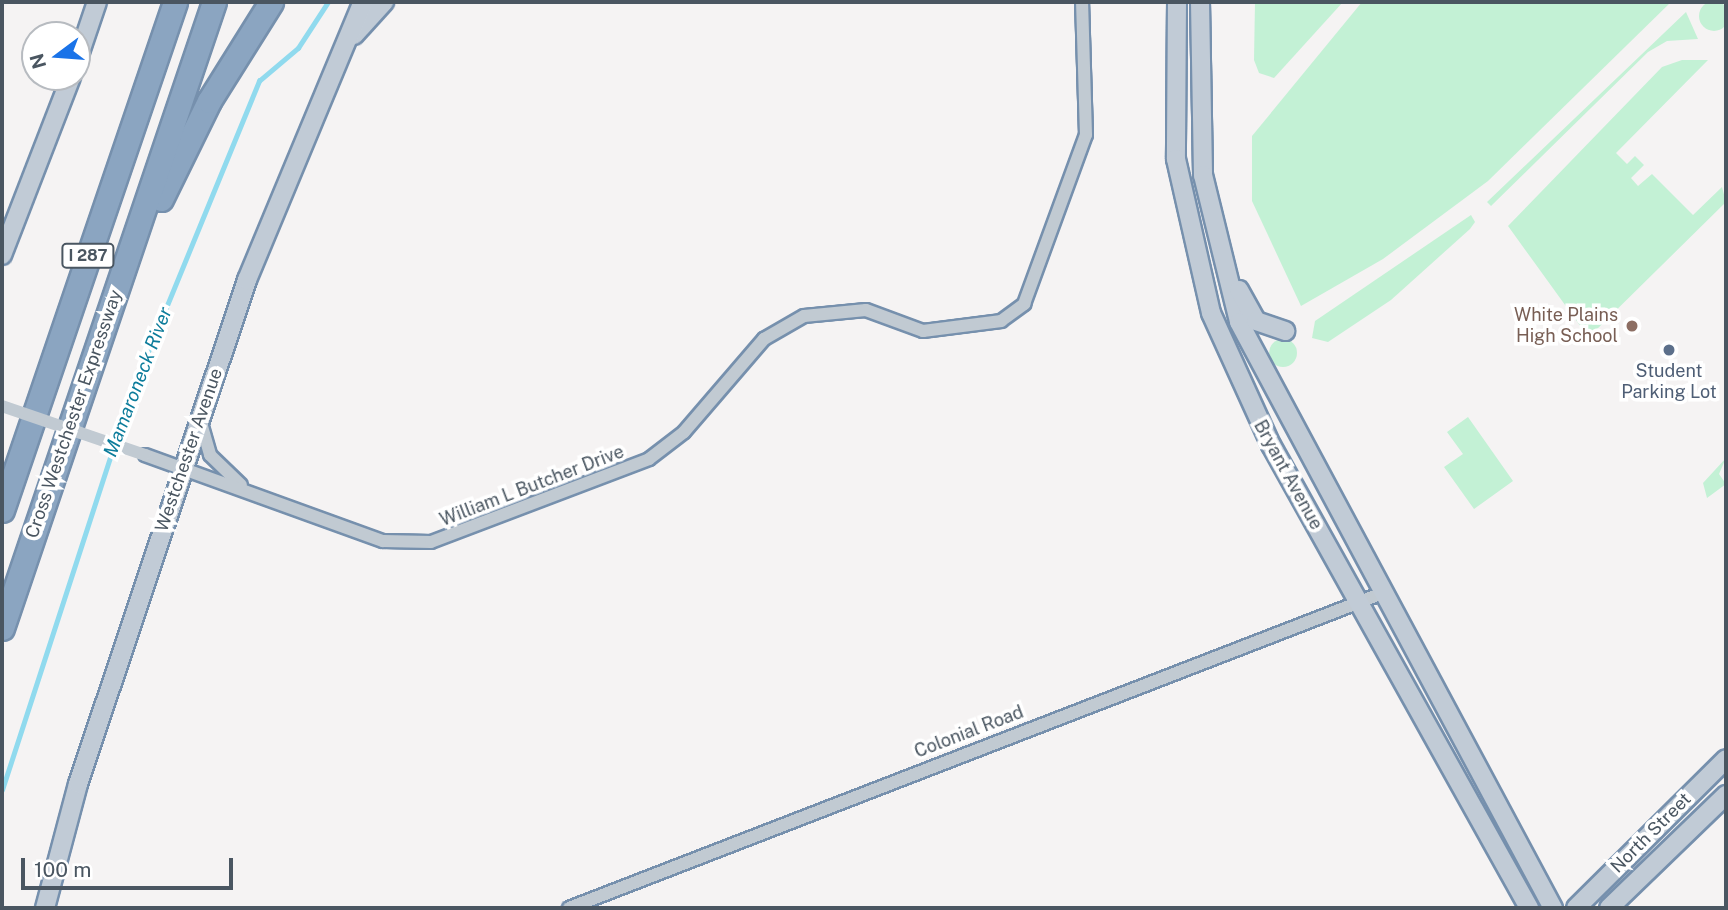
<!DOCTYPE html>
<style>
body{margin:0}
#map{position:relative;width:1728px;height:910px;overflow:hidden;background:#f5f3f3;font-family:"Public Sans",sans-serif}
div>[style]{position:absolute}
.green>*{inset:0;background:#c3f1d5}
.round{border-radius:50%}
.stream>*{height:4.5px;margin:-2.25px;padding:0 2.25px;transform-origin:2.25px;border-radius:2.25px;background:#90daee}
.roads{filter:drop-shadow(2px 0 #7690ad) drop-shadow(-2px 0 #7690ad) drop-shadow(0 2px #7690ad) drop-shadow(0 -2px #7690ad)}
.minor>*{height:12px;margin:-6px;padding:0 6px;transform-origin:6px;border-radius:6px;background:#c1cad2}
.secondary>*{height:18px;margin:-9px;padding:0 9px;transform-origin:9px;border-radius:9px;background:#c1cbd6}
.motorway>*{height:23px;margin:-11.5px;padding:0 11.5px;transform-origin:11.5px;border-radius:11.5px;background:#8ba5c1}
.minor-bridge>*{height:12px;margin:-6px;padding:0 6px;transform-origin:6px;border-radius:6px;background:#c1cad2}
.dots>*{width:19px;height:19px;translate:-50% -50%;box-sizing:border-box;border:4px solid #fff;border-radius:50%}
span{translate:-50% -50%;white-space:nowrap;text-align:center;line-height:1.15;-webkit-text-stroke:7px #fff;paint-order:stroke}
.shield-label span{padding:2px 5px;background:#fff;border:2px solid;border-radius:5px;-webkit-text-stroke-width:0}
.shield-label{font-size:16px;color:#4a5661;font-weight:700}
.education-label{font-size:18px;color:#785e54}
.right{translate:-100% -50%;text-align:right}
.service-label{font-size:18px;color:#4e5e75}
.street-label{font-size:18px;color:#4a5661}
.water-label{font-size:19px;color:#0c7c9b;font-style:italic}
.frame{position:absolute;inset:0;border:4px solid #4a5661;pointer-events:none}
.north{position:absolute;left:21px;top:21px;width:70px;height:70px;box-sizing:border-box;background:#fff;border:2px solid #b7bbc0;border-radius:50%;rotate:254deg;font-size:19px;font-weight:700;line-height:28px;text-align:center;color:#4a5661}
.north::after{content:'';display:block;margin:auto;width:24px;height:32px;background:#1a73e8;clip-path:polygon(50% 0,100% 100%,50% 72%,0 100%)}
.scale{position:absolute;left:21px;top:858px;width:212px;height:32px;box-sizing:border-box;border:4px solid #4a5661;border-top:0;padding-left:9px;font-size:21px;line-height:24px;white-space:nowrap;color:#4a5661;-webkit-text-stroke:5px #fff;paint-order:stroke}
</style>
<div id="map">
<div class="green">
<div class="round" style="left:1699px;top:1px;width:30px;height:30px"></div>
<div style="clip-path:polygon(1255px 2px,1343px 2px,1274px 78px,1259px 73px,1254px 60px)"></div>
<div style="clip-path:polygon(1362px 2px,1671px 2px,1488px 181px,1383px 259px,1301px 306px,1252px 201px,1252px 136px)"></div>
<div style="clip-path:polygon(1686px 12px,1698px 39px,1667px 41px,1648px 52px,1491px 206px,1487px 202px)"></div>
<div style="clip-path:polygon(1682px 60px,1708px 60px,1616px 153px,1627px 164px,1635px 156px,1644px 165px,1631px 178px,1638px 186px,1652px 174px,1693px 215px,1722px 187px,1726px 202px,1591px 335px,1606px 343px,1599px 343px,1586px 334px,1508px 226px,1662px 67px)"></div>
<div style="clip-path:polygon(1471px 215px,1475px 222px,1470px 229px,1391px 300px,1328px 342px,1312px 338px,1315px 321px)"></div>
<div class="round" style="left:1269px;top:339px;width:28px;height:28px"></div>
<div style="clip-path:polygon(1468px 417px,1513px 481px,1474px 509px,1444px 467px,1463px 454px,1447px 432px)"></div>
<div style="clip-path:polygon(1726px 458px,1719px 474px,1726px 484px,1707px 498px,1703px 483px)"></div>
</div>
<div class="stream">
<div style="left:2px;top:790px;width:412px;rotate:-72deg"></div>
<div style="left:129px;top:398px;width:343px;rotate:-67.7deg"></div>
<div style="left:259px;top:81px;width:51px;rotate:-40.2deg"></div>
<div style="left:298px;top:48px;width:55px;rotate:-56.9deg"></div>
</div>
<div class="roads">
<div class="minor">
<div style="left:201px;top:423px;width:33px;rotate:74deg"></div>
<div style="left:210px;top:455px;width:43px;rotate:44.1deg"></div>
<div style="left:145px;top:455px;width:253px;rotate:19.9deg"></div>
<div style="left:383px;top:541px;width:48px;rotate:1.2deg"></div>
<div style="left:431px;top:542px;width:233px;rotate:-20.8deg"></div>
<div style="left:649px;top:459px;width:44px;rotate:-37.6deg"></div>
<div style="left:684px;top:432px;width:123px;rotate:-49.3deg"></div>
<div style="left:764px;top:339px;width:46px;rotate:-29.9deg"></div>
<div style="left:804px;top:316px;width:62px;rotate:-5.5deg"></div>
<div style="left:866px;top:310px;width:61px;rotate:20.2deg"></div>
<div style="left:923px;top:331px;width:79px;rotate:-7.3deg"></div>
<div style="left:1001px;top:321px;width:29px;rotate:-36deg"></div>
<div style="left:1024px;top:304px;width:180px;rotate:-69.9deg"></div>
<div style="left:1086px;top:135px;width:133px;rotate:-91.7deg"></div>
<div style="left:569px;top:908px;width:873px;rotate:-21.16deg"></div>
</div>
<div class="secondary">
<div style="left:1177px;top:2px;width:157px;rotate:90.4deg"></div>
<div style="left:1176px;top:159px;width:158px;rotate:77.2deg"></div>
<div style="left:1211px;top:313px;width:145px;rotate:65.6deg"></div>
<div style="left:1271px;top:445px;width:530px;rotate:60.87deg"></div>
<div style="left:1200px;top:2px;width:173px;rotate:89deg"></div>
<div style="left:1203px;top:175px;width:151px;rotate:76.2deg"></div>
<div style="left:1239px;top:322px;width:665px;rotate:61.82deg"></div>
<div style="left:354px;top:35px;width:45px;rotate:-47.7deg"></div>
<div style="left:77px;top:61px;width:62px;rotate:-71.3deg"></div>
<div style="left:2px;top:255px;width:191px;rotate:-68.8deg"></div>
<div style="left:1239px;top:290px;width:35px;rotate:61deg"></div>
<div style="left:1256px;top:321px;width:31px;rotate:19deg"></div>
<div style="left:45px;top:908px;width:128px;rotate:-75.1deg"></div>
<div style="left:78px;top:784px;width:532px;rotate:-71.46deg"></div>
<div style="left:247px;top:280px;width:301px;rotate:-67.4deg"></div>
<div style="left:1576px;top:908px;width:211px;rotate:-44.8deg"></div>
<div style="left:1609px;top:908px;width:163px;rotate:-44deg"></div>
</div>
<div class="motorway">
<div style="left:161px;top:199px;width:109px;rotate:-63.9deg"></div>
<div style="left:209px;top:101px;width:117px;rotate:-57.9deg"></div>
<div style="left:2px;top:510px;width:537px;rotate:-71.19deg"></div>
<div style="left:2px;top:628px;width:661px;rotate:-71.29deg"></div>
</div>
</div>
<div class="minor-bridge">
<div style="left:2px;top:406px;width:151px;rotate:18.9deg"></div>
</div>
<div class="dots">
<div style="left:1632px;top:326px;background:#8d6e63"></div>
<div style="left:1669px;top:350px;background:#5c6f8a"></div>
</div>
<div class="shield-label">
<span style="left:88px;top:256px">I 287</span>
</div>
<div class="education-label">
<span class="right" style="left:1618px;top:326px">White Plains<br>High School</span>
</div>
<div class="service-label">
<span style="left:1669px;top:382px">Student<br>Parking Lot</span>
</div>
<div class="street-label">
<span style="left:74px;top:414px;rotate:-71deg">Cross Westchester Expressway</span>
<span style="left:189px;top:450px;rotate:-71deg">Westchester Avenue</span>
<span style="left:1288px;top:475px;rotate:61deg">Bryant Avenue</span>
<span style="left:532px;top:486px;rotate:-21deg">William L Butcher Drive</span>
<span style="left:969px;top:732px;rotate:-21deg">Colonial Road</span>
<span style="left:1651px;top:833px;rotate:-45deg">North Street</span>
</div>
<div class="water-label">
<span style="left:138px;top:382px;rotate:-69deg">Mamaroneck River</span>
</div>
<div class="frame"></div>
<div class="north">N</div>
<div class="scale">100 m</div>
</div>
